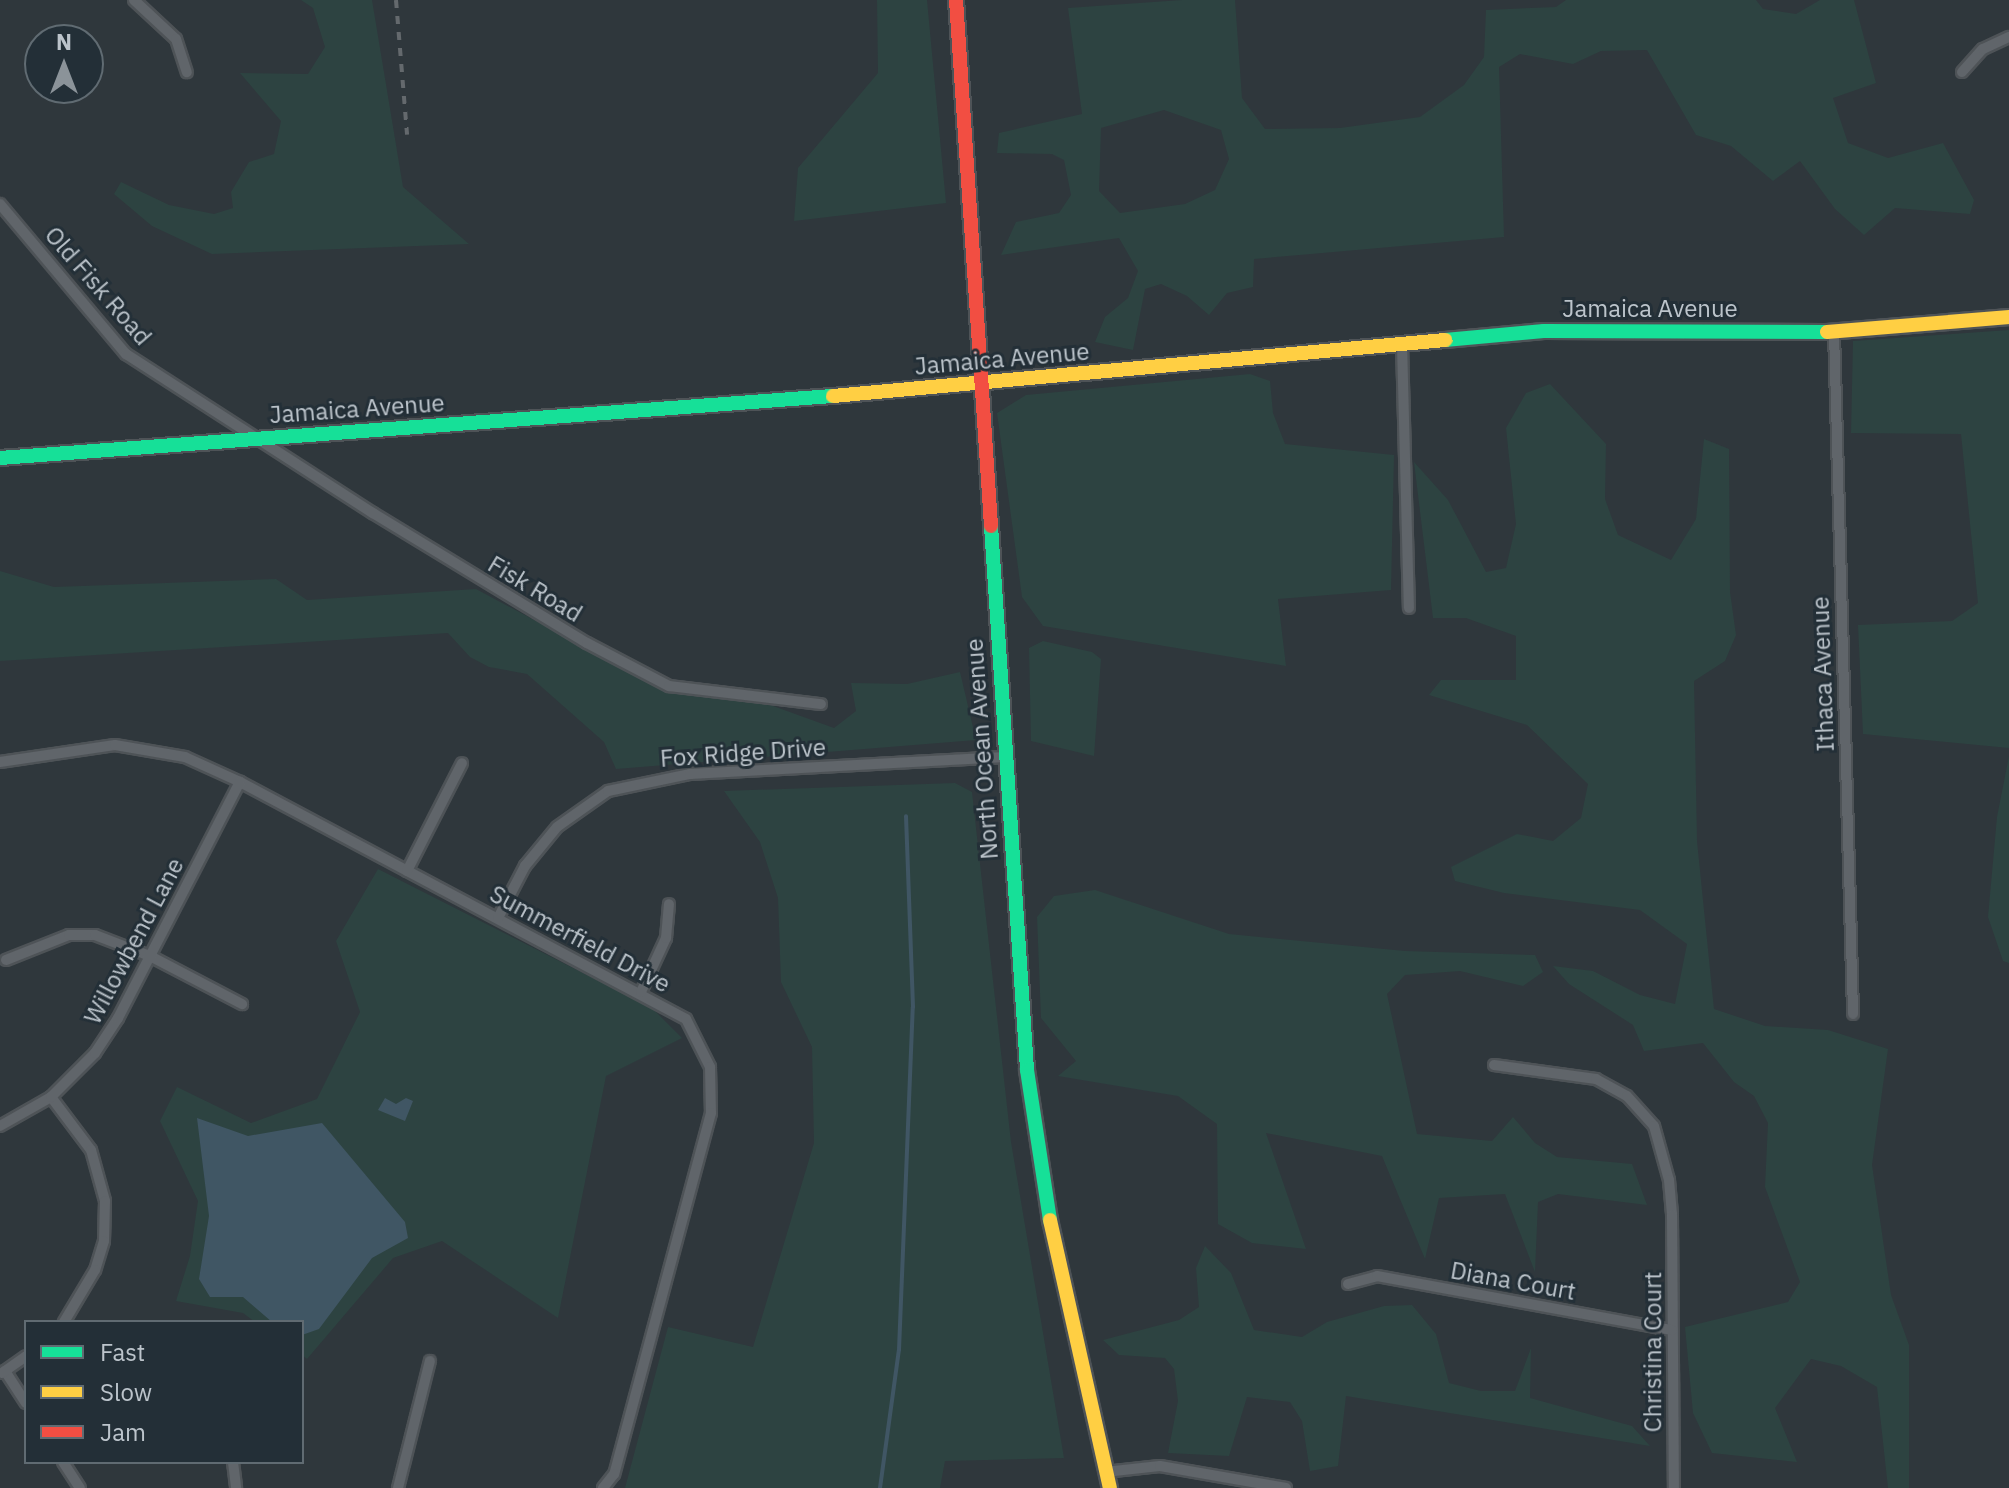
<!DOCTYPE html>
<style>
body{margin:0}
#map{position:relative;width:2009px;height:1488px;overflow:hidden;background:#2f373c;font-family:"IBM Plex Sans",sans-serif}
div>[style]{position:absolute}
.green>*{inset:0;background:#2d4341}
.water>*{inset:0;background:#405664}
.stream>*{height:4px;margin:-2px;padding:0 2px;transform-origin:2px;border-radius:2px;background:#405664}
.roads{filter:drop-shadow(2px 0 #4e5357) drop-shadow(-2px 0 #4e5357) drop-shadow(0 2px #4e5357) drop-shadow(0 -2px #4e5357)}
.street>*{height:10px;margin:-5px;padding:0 5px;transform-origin:5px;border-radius:5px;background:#60656a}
.fast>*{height:14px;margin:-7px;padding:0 7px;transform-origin:7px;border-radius:7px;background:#16e098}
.slow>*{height:14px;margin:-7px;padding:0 7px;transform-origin:7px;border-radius:7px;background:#ffcf43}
.jam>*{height:14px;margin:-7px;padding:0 7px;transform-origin:7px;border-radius:7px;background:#f24e42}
.rail>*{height:4px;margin-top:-2px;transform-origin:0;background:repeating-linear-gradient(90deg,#64696d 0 8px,transparent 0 16px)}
span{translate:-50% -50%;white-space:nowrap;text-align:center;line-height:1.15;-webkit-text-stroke:6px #232f37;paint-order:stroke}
.street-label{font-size:24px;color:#bcc4cb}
.legend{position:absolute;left:24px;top:1320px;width:280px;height:144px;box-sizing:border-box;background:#232f37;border:2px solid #606b72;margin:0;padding:10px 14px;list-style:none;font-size:24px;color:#bcc4cb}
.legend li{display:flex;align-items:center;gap:16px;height:40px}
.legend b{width:40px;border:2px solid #606b72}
.north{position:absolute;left:24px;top:24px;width:80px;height:80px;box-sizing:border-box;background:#232f37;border:2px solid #606b72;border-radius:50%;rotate:0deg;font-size:22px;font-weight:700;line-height:32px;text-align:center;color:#bcc4cb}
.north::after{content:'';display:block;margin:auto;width:28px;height:36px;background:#8b9399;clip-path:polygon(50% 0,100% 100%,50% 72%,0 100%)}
</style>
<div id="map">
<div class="green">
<div style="clip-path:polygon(301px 0,372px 0,403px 187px,469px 244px,212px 254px,152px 226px,114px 194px,121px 182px,169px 205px,214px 214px,233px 208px,231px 192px,249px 162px,274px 154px,281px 121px,240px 73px,308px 74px,325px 47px,313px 8px)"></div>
<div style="clip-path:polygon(877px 0,927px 0,946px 203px,794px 221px,798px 168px,878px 73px)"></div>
<div style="clip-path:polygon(evenodd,1182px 0,1235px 0,1242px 98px,1265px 129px,1340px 128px,1420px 117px,1464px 85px,1484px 57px,1486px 10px,1556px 7px,1566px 0,1756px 0,1763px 9px,1796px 14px,1820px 0,1854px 0,1876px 83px,1833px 98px,1848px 143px,1888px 158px,1943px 143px,1974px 200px,1970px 214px,1895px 208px,1864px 235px,1835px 209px,1800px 161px,1773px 181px,1731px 146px,1696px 135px,1647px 50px,1601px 51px,1573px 64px,1520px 54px,1499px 67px,1504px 237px,1254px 259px,1253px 287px,1227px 293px,1209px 315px,1187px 296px,1161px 284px,1145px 289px,1133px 350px,1095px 342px,1105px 317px,1128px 298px,1138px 271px,1119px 238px,1001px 255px,1016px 222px,1059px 213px,1071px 195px,1064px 160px,1052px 154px,997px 153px,999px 133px,1082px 114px,1068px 8px,1182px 0,1164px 110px,1221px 130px,1229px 159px,1215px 190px,1185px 204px,1120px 213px,1099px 191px,1101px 128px,1164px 110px)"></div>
<div style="clip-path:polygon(2009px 330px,2009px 748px,1863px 734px,1858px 625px,1952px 621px,1978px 603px,1961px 434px,1851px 433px,1853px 341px)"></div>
<div style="clip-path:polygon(1250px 374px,1270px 381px,1273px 413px,1285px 444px,1394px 455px,1391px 590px,1278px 599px,1286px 666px,1043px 626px,1022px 597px,997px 413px,1026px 395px)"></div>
<div style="clip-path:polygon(1550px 384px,1606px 444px,1605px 499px,1618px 535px,1671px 560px,1696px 519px,1704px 439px,1729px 449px,1730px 592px,1736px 635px,1725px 661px,1694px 681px,1697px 841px,1714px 1009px,1765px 1026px,1828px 1030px,1888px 1049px,1872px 1165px,1891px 1295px,1909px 1345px,1909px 1488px,1888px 1488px,1877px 1387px,1841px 1366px,1811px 1359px,1775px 1408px,1797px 1462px,1712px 1453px,1693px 1413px,1685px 1327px,1788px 1302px,1800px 1282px,1765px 1187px,1768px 1123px,1754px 1096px,1734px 1082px,1703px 1043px,1644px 1051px,1633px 1025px,1569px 984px,1553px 966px,1593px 971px,1640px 995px,1675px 1004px,1687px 944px,1640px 910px,1504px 893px,1455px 881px,1451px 867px,1517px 834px,1553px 841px,1581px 818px,1588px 784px,1527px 725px,1429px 695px,1441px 680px,1516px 680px,1516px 636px,1466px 618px,1433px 618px,1414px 462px,1448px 500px,1486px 572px,1506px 568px,1516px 524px,1506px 428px,1526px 393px)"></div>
<div style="clip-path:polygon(0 571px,54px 587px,276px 579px,307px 600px,476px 589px,667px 691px,762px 702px,834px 728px,856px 711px,851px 683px,907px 684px,960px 672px,976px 740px,616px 769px,604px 742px,527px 674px,489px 667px,470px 657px,448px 633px,0 661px)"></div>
<div style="clip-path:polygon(1043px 641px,1092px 652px,1101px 659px,1094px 756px,1031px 741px,1029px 648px)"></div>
<div style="clip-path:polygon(2009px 756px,2009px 963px,2003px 961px,1988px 917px,1997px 817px)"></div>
<div style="clip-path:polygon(955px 783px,972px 792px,1011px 1142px,1064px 1458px,945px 1461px,940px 1488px,625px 1488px,668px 1327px,753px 1347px,814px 1143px,812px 1047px,781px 982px,778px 898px,760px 842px,724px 791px)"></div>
<div style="clip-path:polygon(378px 869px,652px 1008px,682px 1038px,606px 1076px,558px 1318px,442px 1241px,393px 1258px,307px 1359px,302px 1355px,302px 1322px,255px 1322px,243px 1313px,176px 1301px,190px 1256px,198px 1201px,160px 1121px,177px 1087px,251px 1123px,317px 1099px,360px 1012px,336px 941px)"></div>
<div style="clip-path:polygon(1095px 890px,1229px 934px,1405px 951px,1535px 955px,1543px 972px,1523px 986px,1460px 971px,1405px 975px,1387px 994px,1417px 1134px,1492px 1141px,1513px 1117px,1535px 1143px,1557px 1157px,1632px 1164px,1647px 1205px,1558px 1194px,1538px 1202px,1535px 1272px,1505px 1194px,1439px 1198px,1425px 1259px,1382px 1156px,1266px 1133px,1306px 1249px,1252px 1243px,1218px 1224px,1217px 1124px,1178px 1096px,1058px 1076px,1076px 1061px,1041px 1018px,1037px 917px,1054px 896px)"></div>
<div style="clip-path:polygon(1205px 1246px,1231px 1273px,1254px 1330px,1302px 1337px,1327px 1322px,1384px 1306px,1412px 1305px,1436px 1334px,1449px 1383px,1481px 1391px,1515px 1391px,1531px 1348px,1530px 1398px,1632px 1426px,1650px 1446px,1346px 1396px,1338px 1466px,1310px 1471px,1302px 1421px,1290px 1402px,1247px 1397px,1229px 1456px,1168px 1453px,1178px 1401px,1174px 1369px,1165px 1358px,1119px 1355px,1103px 1340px,1179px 1320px,1199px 1307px,1196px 1268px)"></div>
</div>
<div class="water">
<div style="clip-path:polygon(385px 1098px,396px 1104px,406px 1098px,413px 1101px,405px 1121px,378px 1110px)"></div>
<div style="clip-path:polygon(197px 1118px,248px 1136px,322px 1123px,405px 1222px,408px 1238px,372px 1258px,319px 1329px,302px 1335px,302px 1322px,272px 1322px,243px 1297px,210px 1297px,199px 1279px,209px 1216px)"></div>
</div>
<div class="stream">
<div style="left:880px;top:1488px;width:139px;rotate:-82.2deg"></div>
<div style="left:899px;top:1350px;width:343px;rotate:-87.7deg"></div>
<div style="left:913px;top:1007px;width:191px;rotate:-92.1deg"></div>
</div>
<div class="roads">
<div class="street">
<div style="left:134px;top:0;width:57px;rotate:42.9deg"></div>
<div style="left:176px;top:39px;width:35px;rotate:72deg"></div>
<div style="left:1962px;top:72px;width:31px;rotate:-48deg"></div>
<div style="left:1983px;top:49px;width:29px;rotate:-25deg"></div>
<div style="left:0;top:204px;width:196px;rotate:50deg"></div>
<div style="left:126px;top:354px;width:294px;rotate:32.8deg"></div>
<div style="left:373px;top:513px;width:250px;rotate:31.3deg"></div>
<div style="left:587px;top:643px;width:93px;rotate:27.7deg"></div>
<div style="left:669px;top:686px;width:153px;rotate:6.8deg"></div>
<div style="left:1834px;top:332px;width:682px;rotate:88.4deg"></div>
<div style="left:1402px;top:344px;width:264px;rotate:88.5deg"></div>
<div style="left:0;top:762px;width:116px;rotate:-8.4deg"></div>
<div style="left:115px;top:745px;width:71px;rotate:9.7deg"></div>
<div style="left:185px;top:757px;width:60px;rotate:24.4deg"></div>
<div style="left:240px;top:782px;width:505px;rotate:27.99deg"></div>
<div style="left:686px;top:1019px;width:54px;rotate:63.4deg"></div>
<div style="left:710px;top:1067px;width:46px;rotate:88.8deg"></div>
<div style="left:711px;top:1113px;width:374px;rotate:105deg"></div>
<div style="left:614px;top:1474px;width:18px;rotate:128deg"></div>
<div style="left:407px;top:871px;width:121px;rotate:-63deg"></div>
<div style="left:498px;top:918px;width:59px;rotate:-62.6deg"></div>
<div style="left:525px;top:866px;width:50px;rotate:-50.6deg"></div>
<div style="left:557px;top:827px;width:62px;rotate:-35.2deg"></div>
<div style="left:608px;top:791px;width:84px;rotate:-11.7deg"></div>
<div style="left:690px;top:774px;width:315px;rotate:-3.1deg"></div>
<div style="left:6px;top:960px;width:68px;rotate:-21.6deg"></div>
<div style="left:69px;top:935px;width:26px"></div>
<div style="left:95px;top:935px;width:59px;rotate:20.9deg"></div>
<div style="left:150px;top:956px;width:104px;rotate:27.6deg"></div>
<div style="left:641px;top:992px;width:60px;rotate:-65.2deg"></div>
<div style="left:666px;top:938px;width:34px;rotate:-85deg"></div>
<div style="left:1494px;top:1065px;width:103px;rotate:7.8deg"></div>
<div style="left:1596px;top:1079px;width:35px;rotate:29deg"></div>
<div style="left:1627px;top:1096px;width:40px;rotate:48deg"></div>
<div style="left:1654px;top:1126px;width:56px;rotate:74.5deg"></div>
<div style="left:1669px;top:1180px;width:35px;rotate:85deg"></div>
<div style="left:1672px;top:1215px;width:273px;rotate:89.6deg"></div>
<div style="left:51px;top:1097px;width:66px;rotate:53deg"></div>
<div style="left:91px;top:1150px;width:53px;rotate:74.6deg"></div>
<div style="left:105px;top:1201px;width:40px;rotate:91.4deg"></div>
<div style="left:104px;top:1241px;width:30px;rotate:107deg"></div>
<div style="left:95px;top:1270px;width:61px;rotate:120.8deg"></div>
<div style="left:0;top:1126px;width:59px;rotate:-29.6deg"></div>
<div style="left:51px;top:1097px;width:62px;rotate:-45deg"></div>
<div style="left:95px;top:1053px;width:42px;rotate:-56.7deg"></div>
<div style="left:118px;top:1018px;width:266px;rotate:-62.7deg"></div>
<div style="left:1348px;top:1284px;width:30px;rotate:-15deg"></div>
<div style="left:1377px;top:1276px;width:300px;rotate:10.4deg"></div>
<div style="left:5px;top:1371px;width:38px;rotate:57deg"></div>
<div style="left:2px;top:1373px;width:29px;rotate:-35deg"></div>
<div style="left:63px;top:1462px;width:31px;rotate:57deg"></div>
<div style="left:233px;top:1462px;width:26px;rotate:83deg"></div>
<div style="left:1105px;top:1472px;width:55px;rotate:-6.2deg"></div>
<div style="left:1160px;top:1466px;width:128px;rotate:9.9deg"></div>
<div style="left:398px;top:1488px;width:131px;rotate:-75.9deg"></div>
</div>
<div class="fast">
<div style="left:1445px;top:340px;width:99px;rotate:-5.2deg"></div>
<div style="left:1544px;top:331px;width:283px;rotate:0.2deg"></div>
<div style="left:0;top:458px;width:835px;rotate:-4.26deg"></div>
<div style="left:991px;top:526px;width:545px;rotate:86.21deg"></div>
<div style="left:1027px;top:1070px;width:152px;rotate:81.3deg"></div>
</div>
<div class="slow">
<div style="left:1827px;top:332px;width:183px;rotate:-4.7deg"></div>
<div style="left:833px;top:396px;width:615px;rotate:-5.23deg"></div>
<div style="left:1050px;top:1220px;width:275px;rotate:77.4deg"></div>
</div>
<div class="jam">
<div style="left:956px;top:0;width:527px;rotate:86.19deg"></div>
</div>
</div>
<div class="rail">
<div style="left:396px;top:0;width:135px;rotate:85.3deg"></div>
</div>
<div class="street-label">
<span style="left:98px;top:286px;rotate:49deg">Old Fisk Road</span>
<span style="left:1650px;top:309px">Jamaica Avenue</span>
<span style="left:1002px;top:359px;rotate:-5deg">Jamaica Avenue</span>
<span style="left:357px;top:409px;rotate:-4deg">Jamaica Avenue</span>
<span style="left:535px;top:589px;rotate:31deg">Fisk Road</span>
<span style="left:1823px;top:674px;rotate:-92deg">Ithaca Avenue</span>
<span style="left:982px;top:749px;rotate:-94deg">North Ocean Avenue</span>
<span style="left:743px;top:753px;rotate:-4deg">Fox Ridge Drive</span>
<span style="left:580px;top:939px;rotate:28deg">Summerfield Drive</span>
<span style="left:134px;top:941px;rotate:-62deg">Willowbend Lane</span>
<span style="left:1513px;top:1281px;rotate:10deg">Diana Court</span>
<span style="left:1653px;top:1352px;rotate:-90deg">Christina Court</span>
</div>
<ul class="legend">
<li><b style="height:10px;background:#16e098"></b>Fast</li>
<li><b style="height:10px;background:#ffcf43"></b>Slow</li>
<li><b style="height:10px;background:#f24e42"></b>Jam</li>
</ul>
<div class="north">N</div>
</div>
